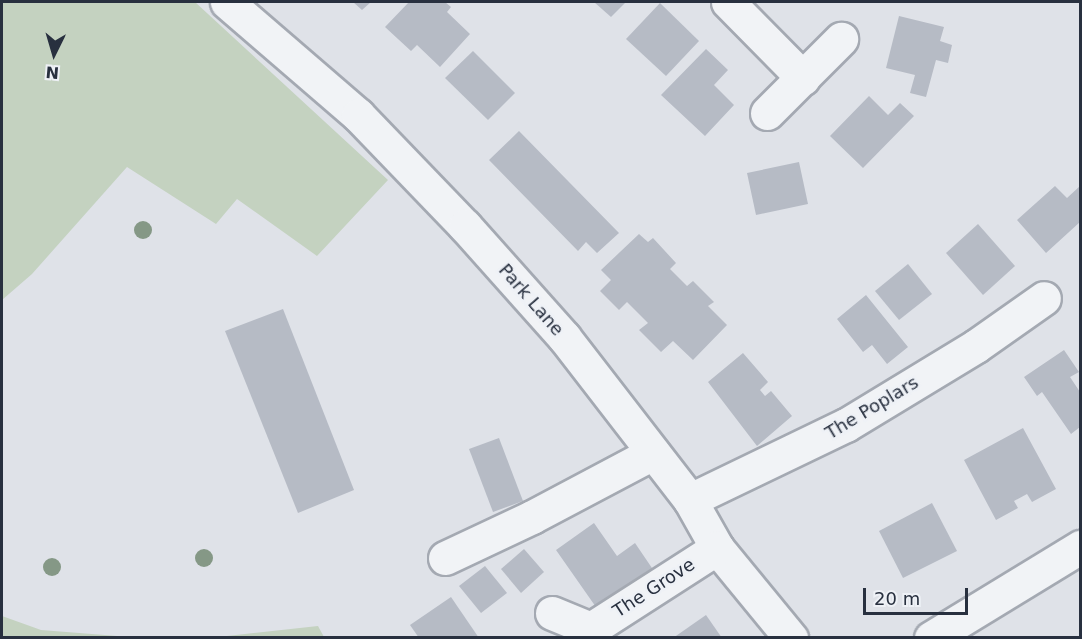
<!DOCTYPE html>
<style>
body{margin:0}
#map{position:relative;width:1082px;height:639px;overflow:hidden;background:#dfe2e8;font-family:"DejaVu Sans",sans-serif}
div>[style]{position:absolute}
.green>*{inset:0;background:#c4d2c0}
.building>*{inset:0;background:#b6bbc5}
.roads{filter:drop-shadow(2px 0 #a4a9b2) drop-shadow(-2px 0 #a4a9b2) drop-shadow(0 2px #a4a9b2) drop-shadow(0 -2px #a4a9b2)}
.minor>*{height:33px;margin:-16.5px;padding:0 16.5px;transform-origin:16.5px;border-radius:16.5px;background:#f1f3f6}
.trees>*{width:18px;height:18px;margin:-9px;border-radius:50%;background:#859886}
span{translate:-50% -50%;white-space:nowrap;text-align:center;line-height:1.15;-webkit-text-stroke:5px #eef1f6;paint-order:stroke}
.street-label{font-size:18px;color:#28303f}
.frame{position:absolute;inset:0;border:3px solid #28303f;pointer-events:none}
.north{position:absolute;left:24px;top:24px;width:60px;height:60px;-webkit-text-stroke:4px #eef1f6;paint-order:stroke;rotate:185deg;font-size:16px;font-weight:700;line-height:24px;text-align:center;color:#28303f}
.north::after{content:'';display:block;margin:auto;width:21px;height:27px;background:#28303f;clip-path:polygon(50% 0,100% 100%,50% 72%,0 100%)}
.scale{position:absolute;left:863px;top:588px;width:105px;height:27px;box-sizing:border-box;border:3px solid #28303f;border-top:0;padding-left:8px;font-size:18px;line-height:21px;white-space:nowrap;color:#28303f;-webkit-text-stroke:4px #eef1f6;paint-order:stroke}
</style>
<div id="map">
<div class="green">
<div style="clip-path:polygon(2px 2px,195px 2px,388px 180px,317px 256px,237px 199px,216px 224px,127px 167px,32px 274px,2px 300px)"></div>
<div style="clip-path:polygon(2px 616px,41px 630px,130px 637px,2px 637px)"></div>
<div style="clip-path:polygon(318px 626px,324px 637px,218px 637px)"></div>
</div>
<div class="building">
<div style="clip-path:polygon(353px 2px,371px 2px,362px 10px)"></div>
<div style="clip-path:polygon(409px 2px,445px 2px,451px 7px,447px 12px,470px 34px,440px 67px,417px 45px,411px 51px,385px 27px)"></div>
<div style="clip-path:polygon(594px 2px,626px 2px,611px 17px)"></div>
<div style="clip-path:polygon(660px 3px,699px 41px,666px 76px,626px 39px)"></div>
<div style="clip-path:polygon(899px 16px,944px 27px,940px 41px,952px 45px,948px 63px,936px 60px,926px 97px,910px 93px,915px 75px,886px 68px)"></div>
<div style="clip-path:polygon(706px 49px,728px 70px,714px 85px,734px 105px,705px 136px,661px 95px)"></div>
<div style="clip-path:polygon(473px 51px,515px 93px,488px 120px,445px 78px)"></div>
<div style="clip-path:polygon(869px 96px,888px 115px,900px 103px,914px 116px,863px 168px,830px 136px)"></div>
<div style="clip-path:polygon(519px 131px,619px 233px,597px 253px,586px 242px,578px 251px,489px 160px)"></div>
<div style="clip-path:polygon(799px 162px,808px 204px,756px 215px,747px 173px)"></div>
<div style="clip-path:polygon(1055px 186px,1067px 198px,1080px 186px,1080px 222px,1046px 253px,1017px 220px)"></div>
<div style="clip-path:polygon(978px 224px,1015px 266px,983px 295px,946px 253px)"></div>
<div style="clip-path:polygon(639px 234px,648px 242px,653px 238px,676px 263px,670px 269px,687px 286px,693px 281px,714px 302px,708px 306px,727px 325px,693px 360px,673px 341px,661px 352px,639px 330px,648px 323px,627px 302px,619px 310px,600px 291px,611px 280px,601px 270px)"></div>
<div style="clip-path:polygon(908px 264px,932px 294px,899px 320px,875px 291px)"></div>
<div style="clip-path:polygon(866px 295px,908px 347px,887px 364px,872px 345px,863px 352px,837px 319px)"></div>
<div style="clip-path:polygon(283px 309px,354px 490px,298px 513px,225px 331px)"></div>
<div style="clip-path:polygon(1064px 350px,1079px 372px,1070px 377px,1080px 392px,1080px 427px,1071px 434px,1042px 392px,1037px 396px,1024px 377px)"></div>
<div style="clip-path:polygon(743px 353px,768px 382px,760px 390px,765px 396px,771px 391px,792px 416px,757px 446px,708px 382px)"></div>
<div style="clip-path:polygon(1023px 428px,1056px 489px,1032px 502px,1027px 494px,1014px 501px,1018px 508px,996px 520px,964px 460px)"></div>
<div style="clip-path:polygon(499px 438px,523px 501px,493px 512px,469px 449px)"></div>
<div style="clip-path:polygon(932px 503px,957px 551px,903px 578px,879px 531px)"></div>
<div style="clip-path:polygon(594px 523px,617px 556px,635px 543px,654px 571px,598px 610px,556px 550px)"></div>
<div style="clip-path:polygon(524px 549px,544px 572px,521px 593px,501px 569px)"></div>
<div style="clip-path:polygon(485px 566px,507px 593px,481px 613px,459px 586px)"></div>
<div style="clip-path:polygon(451px 597px,479px 638px,419px 638px,410px 625px)"></div>
<div style="clip-path:polygon(706px 615px,722px 638px,673px 638px)"></div>
</div>
<div class="roads">
<div class="minor">
<div style="left:227px;top:2px;width:173px;rotate:40.8deg"></div>
<div style="left:358px;top:115px;width:154px;rotate:46.1deg"></div>
<div style="left:465px;top:226px;width:149px;rotate:48.3deg"></div>
<div style="left:564px;top:337px;width:206px;rotate:52.3deg"></div>
<div style="left:690px;top:500px;width:55px;rotate:60.6deg"></div>
<div style="left:717px;top:548px;width:117px;rotate:50.6deg"></div>
<div style="left:728px;top:2px;width:107px;rotate:45.4deg"></div>
<div style="left:767px;top:113px;width:105px;rotate:-45deg"></div>
<div style="left:690px;top:500px;width:173px;rotate:-25.7deg"></div>
<div style="left:846px;top:425px;width:152px;rotate:-31.3deg"></div>
<div style="left:976px;top:346px;width:83px;rotate:-35.2deg"></div>
<div style="left:445px;top:558px;width:96px;rotate:-25.2deg"></div>
<div style="left:532px;top:517px;width:137px;rotate:-27.9deg"></div>
<div style="left:552px;top:613px;width:42px;rotate:22.3deg"></div>
<div style="left:591px;top:629px;width:150px;rotate:-32.7deg"></div>
<div style="left:931px;top:638px;width:175px;rotate:-31.4deg"></div>
</div>
</div>
<div class="trees">
<div style="left:143px;top:230px"></div>
<div style="left:204px;top:558px"></div>
<div style="left:52px;top:567px"></div>
</div>
<div class="street-label">
<span style="left:531px;top:300px;rotate:49deg">Park Lane</span>
<span style="left:872px;top:408px;rotate:-31deg">The Poplars</span>
<span style="left:654px;top:588px;rotate:-33deg">The Grove</span>
</div>
<div class="frame"></div>
<div class="north">N</div>
<div class="scale">20 m</div>
</div>
